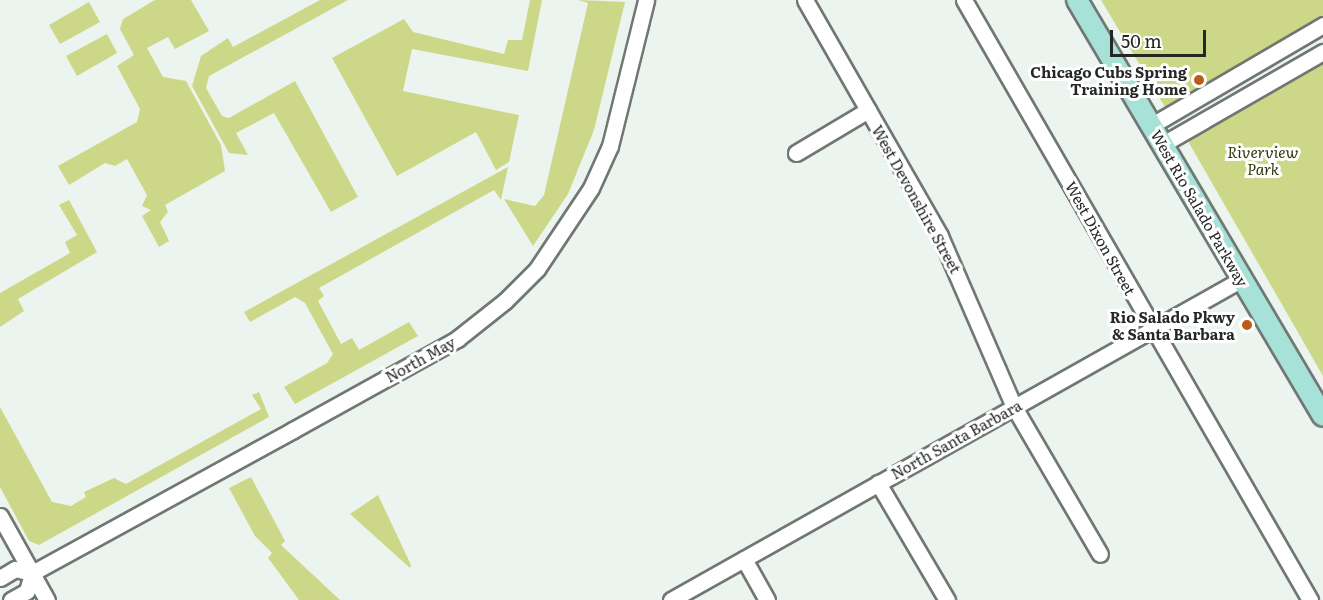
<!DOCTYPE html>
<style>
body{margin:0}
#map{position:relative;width:1323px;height:600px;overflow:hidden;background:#ecf4ef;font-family:Literata,serif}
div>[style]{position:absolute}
.green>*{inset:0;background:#ccd887}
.roads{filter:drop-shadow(2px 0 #717773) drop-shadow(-2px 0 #717773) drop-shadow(0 2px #717773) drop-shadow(0 -2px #717773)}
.minor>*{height:15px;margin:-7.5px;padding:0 7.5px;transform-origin:7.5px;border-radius:7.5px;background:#fff}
.major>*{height:20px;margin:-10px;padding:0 10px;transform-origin:10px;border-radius:10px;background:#a7e2d9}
.dots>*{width:16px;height:16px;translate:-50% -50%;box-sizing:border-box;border:3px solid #fff;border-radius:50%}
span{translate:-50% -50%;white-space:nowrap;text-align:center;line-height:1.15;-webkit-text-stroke:6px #fff;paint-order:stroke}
.poi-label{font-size:15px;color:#242725;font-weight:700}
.right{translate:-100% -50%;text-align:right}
.park-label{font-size:15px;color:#303609;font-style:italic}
.street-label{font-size:15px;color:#242725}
.scale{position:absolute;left:1110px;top:30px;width:96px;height:27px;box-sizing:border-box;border:3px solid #242725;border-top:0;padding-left:8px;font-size:18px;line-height:21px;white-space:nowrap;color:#242725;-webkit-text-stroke:4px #fff;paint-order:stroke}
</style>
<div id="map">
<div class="green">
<div style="clip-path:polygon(155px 0,191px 0,209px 31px,175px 49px,168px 37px,147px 48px,163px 77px,186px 81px,221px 145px,225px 171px,165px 205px,168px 212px,160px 222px,169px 241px,159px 247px,142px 216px,151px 210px,142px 206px,147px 195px,127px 159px,115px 166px,105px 163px,69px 185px,58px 166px,137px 122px,140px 109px,117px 66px,134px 55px,120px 29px,123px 19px)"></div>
<div style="clip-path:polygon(320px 0,348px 0,209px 76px,206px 88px,222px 116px,229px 118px,295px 81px,358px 197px,331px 212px,274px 113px,236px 133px,248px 155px,229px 153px,192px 86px,201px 56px,228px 38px,233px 47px)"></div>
<div style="clip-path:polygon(530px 0,542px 0,528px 71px,412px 49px,403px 91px,519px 115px,509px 162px,496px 170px,476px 132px,397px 176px,332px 58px,404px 19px,413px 32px,504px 54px,508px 40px,522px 40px)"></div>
<div style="clip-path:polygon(578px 0,625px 2px,594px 130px,568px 194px,533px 246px,504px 199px,535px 206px,544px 195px,588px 3px)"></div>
<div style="clip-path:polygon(1101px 0,1323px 0,1323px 37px,1174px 122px)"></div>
<div style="clip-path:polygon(89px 2px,100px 22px,60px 44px,49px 25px)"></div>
<div style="clip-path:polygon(107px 34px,117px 53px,77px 76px,66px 56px)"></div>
<div style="clip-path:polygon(1323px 58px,1323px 376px,1189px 143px,1192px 133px)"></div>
<div style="clip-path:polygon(508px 167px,501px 200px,494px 190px,319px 288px,324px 296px,318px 301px,341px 344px,352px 338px,359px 350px,409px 322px,418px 336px,295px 404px,284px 387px,327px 363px,333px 354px,305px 303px,295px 297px,250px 322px,244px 312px)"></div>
<div style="clip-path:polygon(69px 200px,97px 252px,18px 299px,24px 311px,0 327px,0 293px,70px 253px,65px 242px,77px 235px,59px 205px)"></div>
<div style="clip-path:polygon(259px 392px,269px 417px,39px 545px,29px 541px,0 487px,0 407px,52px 502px,71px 506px,86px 497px,84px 492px,114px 478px,126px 484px,261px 409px,252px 395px)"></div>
<div style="clip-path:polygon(251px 477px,285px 541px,281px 545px,340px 600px,299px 600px,274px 566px,268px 558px,272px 553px,255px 536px,229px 488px)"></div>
<div style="clip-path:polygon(378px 495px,411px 565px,410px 568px,350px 514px)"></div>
</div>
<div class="roads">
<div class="minor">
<div style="left:805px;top:0;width:272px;rotate:60.2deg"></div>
<div style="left:940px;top:236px;width:186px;rotate:66.6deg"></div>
<div style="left:1014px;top:407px;width:170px;rotate:59.7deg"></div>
<div style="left:964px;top:0;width:693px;rotate:60.03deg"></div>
<div style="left:1152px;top:125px;width:198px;rotate:-30.3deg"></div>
<div style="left:1163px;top:144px;width:185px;rotate:-29.9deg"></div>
<div style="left:796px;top:153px;width:84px;rotate:-30.8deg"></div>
<div style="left:878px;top:483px;width:136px;rotate:59.5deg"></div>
<div style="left:0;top:516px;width:96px;rotate:60.8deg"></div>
<div style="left:744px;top:559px;width:47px;rotate:60.7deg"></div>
<div style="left:0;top:578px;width:17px;rotate:-31deg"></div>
<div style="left:15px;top:569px;width:17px;rotate:13deg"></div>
<div style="left:32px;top:573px;width:298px;rotate:-28.7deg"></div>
<div style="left:293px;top:430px;width:188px;rotate:-29deg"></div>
<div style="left:457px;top:339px;width:61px;rotate:-38.4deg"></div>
<div style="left:505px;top:301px;width:45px;rotate:-45deg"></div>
<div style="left:537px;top:269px;width:97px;rotate:-56.3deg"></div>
<div style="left:591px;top:188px;width:46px;rotate:-65.7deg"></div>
<div style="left:610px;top:146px;width:150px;rotate:-76.1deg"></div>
<div style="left:11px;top:600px;width:18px;rotate:-29deg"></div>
<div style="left:27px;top:591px;width:19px;rotate:-74deg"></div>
<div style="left:671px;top:600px;width:655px;rotate:-29.34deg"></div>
</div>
<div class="major">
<div style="left:1077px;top:0;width:483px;rotate:59.4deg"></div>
</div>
</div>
<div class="dots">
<div style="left:1199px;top:80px;background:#bb5b18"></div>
<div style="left:1247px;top:325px;background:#bb5b18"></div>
</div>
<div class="poi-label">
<span class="right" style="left:1187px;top:80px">Chicago Cubs Spring<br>Training Home</span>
<span class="right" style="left:1235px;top:325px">Rio Salado Pkwy<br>&amp; Santa Barbara</span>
</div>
<div class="park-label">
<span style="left:1263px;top:160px">Riverview<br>Park</span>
</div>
<div class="street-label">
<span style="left:917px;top:199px;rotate:61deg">West Devonshire Street</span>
<span style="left:1200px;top:208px;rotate:60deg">West Rio Salado Parkway</span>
<span style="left:1101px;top:238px;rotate:61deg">West Dixon Street</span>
<span style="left:420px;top:359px;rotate:-29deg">North May</span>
<span style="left:956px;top:439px;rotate:-29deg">North Santa Barbara</span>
</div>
<div class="scale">50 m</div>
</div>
